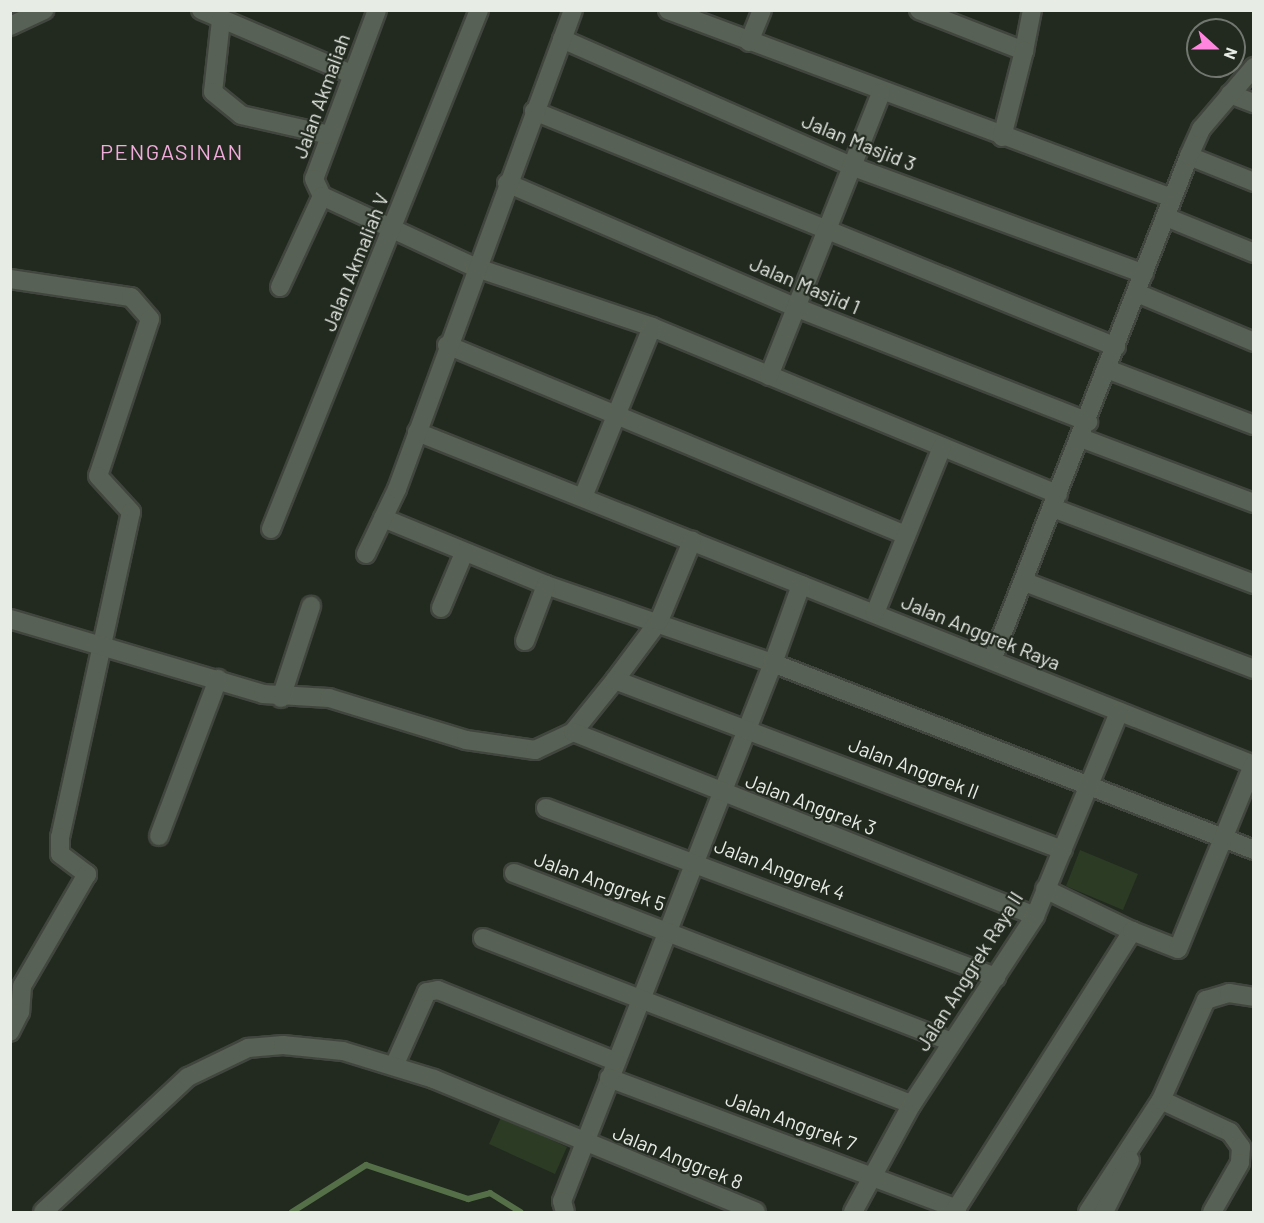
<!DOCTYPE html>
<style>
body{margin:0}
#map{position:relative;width:1264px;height:1223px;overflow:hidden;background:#22291f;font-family:Barlow,sans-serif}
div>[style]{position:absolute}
.green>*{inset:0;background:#2c3b24}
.stream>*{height:6px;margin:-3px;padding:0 3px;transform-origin:3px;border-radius:3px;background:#557048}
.roads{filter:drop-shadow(2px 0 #41463e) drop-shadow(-2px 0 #41463e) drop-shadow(0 2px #41463e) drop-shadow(0 -2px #41463e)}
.minor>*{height:18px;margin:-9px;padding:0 9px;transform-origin:9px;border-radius:9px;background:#586155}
span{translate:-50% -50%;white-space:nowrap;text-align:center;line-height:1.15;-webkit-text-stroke:4.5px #22291f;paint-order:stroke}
.street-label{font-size:20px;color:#e7ece5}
.quarter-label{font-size:22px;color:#f0acdb;letter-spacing:1.5px}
.frame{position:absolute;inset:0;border:12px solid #e7ece5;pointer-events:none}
.north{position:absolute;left:1186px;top:18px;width:60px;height:60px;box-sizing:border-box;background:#22291f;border:2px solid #71776e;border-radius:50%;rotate:111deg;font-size:16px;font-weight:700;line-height:24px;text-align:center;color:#e7ece5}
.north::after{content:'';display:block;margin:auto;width:21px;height:27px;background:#ff85df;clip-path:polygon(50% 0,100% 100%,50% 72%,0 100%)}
</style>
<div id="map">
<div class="green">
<div style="clip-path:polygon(1080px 850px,1138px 874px,1123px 910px,1066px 886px)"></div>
<div style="clip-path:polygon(501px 1117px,567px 1147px,555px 1174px,489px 1144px)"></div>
</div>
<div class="stream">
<div style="left:292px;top:1212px;width:88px;rotate:-32.4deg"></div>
<div style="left:366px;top:1165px;width:108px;rotate:18.4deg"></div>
<div style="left:468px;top:1199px;width:23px;rotate:-15deg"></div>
<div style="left:490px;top:1193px;width:36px;rotate:32deg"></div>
</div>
<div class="roads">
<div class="minor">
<div style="left:201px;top:10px;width:163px;rotate:23.1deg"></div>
<div style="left:377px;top:10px;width:180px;rotate:110.4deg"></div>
<div style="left:314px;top:179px;width:19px;rotate:65deg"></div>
<div style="left:322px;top:196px;width:168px;rotate:25deg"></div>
<div style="left:474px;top:267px;width:188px;rotate:18.6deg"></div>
<div style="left:652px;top:327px;width:439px;rotate:22.4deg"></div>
<div style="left:668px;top:10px;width:538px;rotate:20.46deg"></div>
<div style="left:919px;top:10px;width:113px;rotate:21.3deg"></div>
<div style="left:1024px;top:51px;width:42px;rotate:-79deg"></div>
<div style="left:221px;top:20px;width:72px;rotate:96.3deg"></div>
<div style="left:213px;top:92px;width:36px;rotate:39deg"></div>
<div style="left:241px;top:115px;width:91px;rotate:12.7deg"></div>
<div style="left:10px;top:26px;width:38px;rotate:-25deg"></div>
<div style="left:562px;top:39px;width:316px;rotate:23.7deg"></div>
<div style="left:851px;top:166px;width:312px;rotate:20.2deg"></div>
<div style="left:749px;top:42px;width:35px;rotate:-68deg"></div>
<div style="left:1230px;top:94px;width:26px;rotate:21deg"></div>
<div style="left:534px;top:111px;width:628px;rotate:22.07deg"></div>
<div style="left:1002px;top:137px;width:89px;rotate:-75.7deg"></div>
<div style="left:1189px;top:156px;width:70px;rotate:21.8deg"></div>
<div style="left:507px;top:183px;width:314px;rotate:23.3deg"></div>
<div style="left:795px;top:307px;width:315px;rotate:21.4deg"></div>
<div style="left:1166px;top:217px;width:95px;rotate:22.2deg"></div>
<div style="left:10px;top:279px;width:122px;rotate:8.5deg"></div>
<div style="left:131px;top:297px;width:29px;rotate:49deg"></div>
<div style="left:150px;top:319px;width:165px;rotate:108.3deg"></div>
<div style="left:98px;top:476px;width:49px;rotate:47.5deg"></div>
<div style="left:131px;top:512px;width:333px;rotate:102.3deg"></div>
<div style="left:60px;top:837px;width:17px;rotate:90deg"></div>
<div style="left:60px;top:854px;width:34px;rotate:37deg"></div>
<div style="left:87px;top:874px;width:129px;rotate:120.1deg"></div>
<div style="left:22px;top:986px;width:26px;rotate:94deg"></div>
<div style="left:20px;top:1012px;width:22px;rotate:117deg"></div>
<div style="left:280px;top:287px;width:100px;rotate:-65.2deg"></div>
<div style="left:1137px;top:293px;width:127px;rotate:22.7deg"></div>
<div style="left:447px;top:345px;width:497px;rotate:22.5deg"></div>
<div style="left:1107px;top:369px;width:157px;rotate:20.9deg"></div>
<div style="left:769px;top:376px;width:304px;rotate:-68.4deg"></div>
<div style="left:417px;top:432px;width:901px;rotate:21.7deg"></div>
<div style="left:1081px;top:438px;width:185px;rotate:20.6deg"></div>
<div style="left:583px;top:497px;width:183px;rotate:-67.9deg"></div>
<div style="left:1053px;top:508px;width:215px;rotate:20.7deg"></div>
<div style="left:383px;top:518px;width:176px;rotate:22.3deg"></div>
<div style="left:546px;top:585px;width:240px;rotate:19deg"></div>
<div style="left:773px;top:663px;width:578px;rotate:111.41deg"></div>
<div style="left:562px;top:1201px;width:11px;rotate:75deg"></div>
<div style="left:271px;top:529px;width:559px;rotate:-68.16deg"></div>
<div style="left:366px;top:554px;width:72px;rotate:-64.5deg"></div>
<div style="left:397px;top:489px;width:510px;rotate:-69.83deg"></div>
<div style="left:1025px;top:582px;width:245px;rotate:20.8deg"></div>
<div style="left:801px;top:585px;width:83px;rotate:109.7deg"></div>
<div style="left:773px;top:663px;width:516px;rotate:21.24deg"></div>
<div style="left:441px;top:608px;width:60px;rotate:-67.3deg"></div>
<div style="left:875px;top:613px;width:179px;rotate:-68deg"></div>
<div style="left:10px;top:619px;width:264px;rotate:16.5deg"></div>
<div style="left:263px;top:694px;width:66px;rotate:3.5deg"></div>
<div style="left:329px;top:698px;width:143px;rotate:17deg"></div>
<div style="left:466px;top:740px;width:70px;rotate:8.2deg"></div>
<div style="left:535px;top:750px;width:42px;rotate:-25.3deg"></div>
<div style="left:573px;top:732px;width:67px;rotate:-51.1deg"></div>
<div style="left:615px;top:680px;width:74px;rotate:-53.3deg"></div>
<div style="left:659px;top:621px;width:87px;rotate:-67.6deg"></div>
<div style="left:525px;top:641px;width:60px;rotate:-69.4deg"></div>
<div style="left:992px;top:660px;width:541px;rotate:-68.65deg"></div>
<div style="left:1189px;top:156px;width:30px;rotate:-66deg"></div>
<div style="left:1201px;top:129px;width:82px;rotate:-49.5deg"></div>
<div style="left:615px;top:680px;width:479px;rotate:20.8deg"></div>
<div style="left:281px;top:698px;width:97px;rotate:-71.9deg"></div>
<div style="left:573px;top:732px;width:497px;rotate:21.7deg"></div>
<div style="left:546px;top:808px;width:481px;rotate:20.6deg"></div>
<div style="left:159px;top:836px;width:168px;rotate:-69.4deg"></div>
<div style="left:514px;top:873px;width:469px;rotate:21.1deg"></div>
<div style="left:1045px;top:889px;width:97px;rotate:25.8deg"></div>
<div style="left:483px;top:938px;width:460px;rotate:21.2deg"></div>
<div style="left:394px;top:1066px;width:81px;rotate:-66deg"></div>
<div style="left:427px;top:992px;width:11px;rotate:-10deg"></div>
<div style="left:438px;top:990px;width:191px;rotate:21.9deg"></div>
<div style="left:609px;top:1078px;width:372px;rotate:20.6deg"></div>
<div style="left:1161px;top:1100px;width:76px;rotate:24.9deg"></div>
<div style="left:1230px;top:1132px;width:19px;rotate:54deg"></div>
<div style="left:1241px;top:1147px;width:16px;rotate:94deg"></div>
<div style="left:1240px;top:1163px;width:56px;rotate:119.7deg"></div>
<div style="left:43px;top:1212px;width:198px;rotate:-43deg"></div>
<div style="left:188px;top:1077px;width:67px;rotate:-25.8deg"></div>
<div style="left:248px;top:1048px;width:35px;rotate:-5deg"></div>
<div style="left:283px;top:1045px;width:60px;rotate:5.7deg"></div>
<div style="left:343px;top:1051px;width:95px;rotate:17.1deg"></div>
<div style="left:434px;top:1079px;width:348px;rotate:22.4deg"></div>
<div style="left:853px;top:1212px;width:123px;rotate:-61.4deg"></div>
<div style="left:912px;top:1104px;width:225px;rotate:-56.8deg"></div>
<div style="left:1035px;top:916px;width:221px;rotate:-67.6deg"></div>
<div style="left:954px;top:1212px;width:333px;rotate:-57.6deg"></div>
<div style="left:1132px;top:931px;width:49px;rotate:21.4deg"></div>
<div style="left:1178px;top:949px;width:199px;rotate:-67.8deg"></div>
<div style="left:1088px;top:1212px;width:134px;rotate:-56.9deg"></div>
<div style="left:1161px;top:1100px;width:110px;rotate:-65.8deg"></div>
<div style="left:1206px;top:1000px;width:24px;rotate:-17deg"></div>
<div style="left:1229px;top:993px;width:25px;rotate:9deg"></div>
<div style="left:1104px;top:1212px;width:58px;rotate:-63.4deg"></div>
</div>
</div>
<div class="street-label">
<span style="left:321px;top:96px;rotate:-70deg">Jalan Akmaliah</span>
<span style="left:859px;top:142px;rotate:22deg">Jalan Masjid 3</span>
<span style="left:355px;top:262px;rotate:-68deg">Jalan Akmaliah V</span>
<span style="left:805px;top:285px;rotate:23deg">Jalan Masjid 1</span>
<span style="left:981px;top:632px;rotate:22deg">Jalan Anggrek Raya</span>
<span style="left:914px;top:768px;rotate:21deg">Jalan Anggrek II</span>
<span style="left:811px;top:804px;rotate:21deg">Jalan Anggrek 3</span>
<span style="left:780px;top:869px;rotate:21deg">Jalan Anggrek 4</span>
<span style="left:600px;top:881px;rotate:20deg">Jalan Anggrek 5</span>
<span style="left:969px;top:971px;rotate:-58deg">Jalan Anggrek Raya II</span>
<span style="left:791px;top:1121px;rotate:20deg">Jalan Anggrek 7</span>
<span style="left:678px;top:1157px;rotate:22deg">Jalan Anggrek 8</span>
</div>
<div class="quarter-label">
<span style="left:172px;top:152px">PENGASINAN</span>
</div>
<div class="frame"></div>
<div class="north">N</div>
</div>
